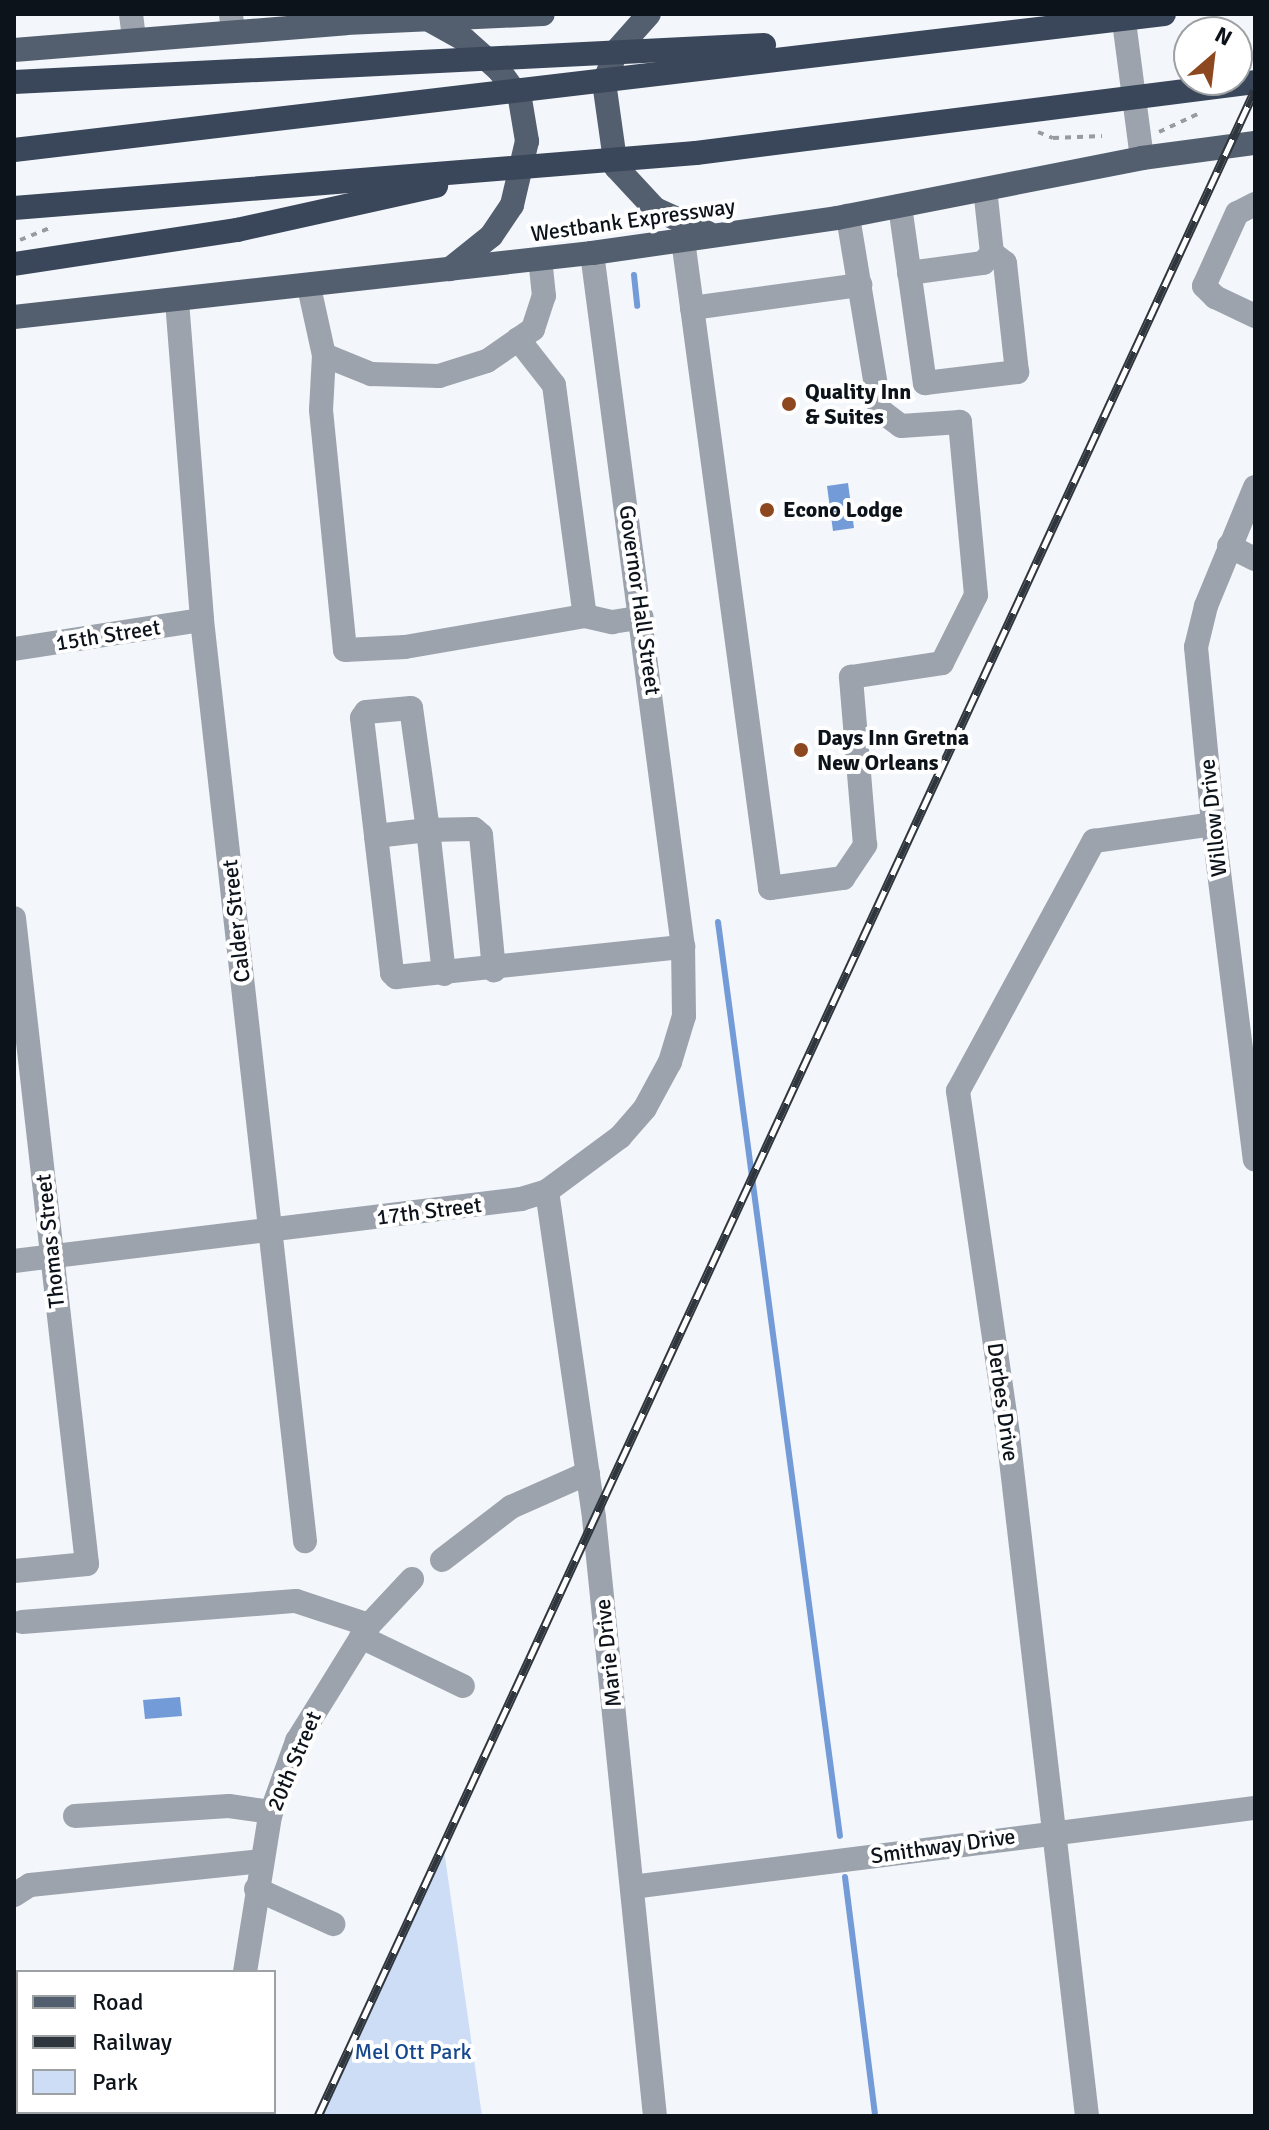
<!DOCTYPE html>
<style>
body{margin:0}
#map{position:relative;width:1269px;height:2130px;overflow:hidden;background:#f3f6fb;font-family:Signika,sans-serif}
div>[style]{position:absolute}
.green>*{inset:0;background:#ccddf5}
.water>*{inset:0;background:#739bd7}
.stream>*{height:6px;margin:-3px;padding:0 3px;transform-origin:3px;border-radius:3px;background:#739bd7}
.path>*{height:4px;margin-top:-2px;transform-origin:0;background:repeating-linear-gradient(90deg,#979ca1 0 6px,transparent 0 12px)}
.minor>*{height:24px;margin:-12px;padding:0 12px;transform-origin:12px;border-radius:12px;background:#9ca3ad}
.major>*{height:24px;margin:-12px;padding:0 12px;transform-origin:12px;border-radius:12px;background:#535f6f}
.highway>*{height:24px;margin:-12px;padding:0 12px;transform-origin:12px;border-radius:12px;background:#3a475a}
.rail>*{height:9px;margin-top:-4.5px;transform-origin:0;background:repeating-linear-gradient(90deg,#fff 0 18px,#30363d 0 36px);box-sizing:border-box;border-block:2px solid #30363d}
.dots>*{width:22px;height:22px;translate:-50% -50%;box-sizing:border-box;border:4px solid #fff;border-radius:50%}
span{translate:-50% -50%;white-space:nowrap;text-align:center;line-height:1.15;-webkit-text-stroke:8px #fff;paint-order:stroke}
.street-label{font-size:22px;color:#0d131a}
.poi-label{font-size:22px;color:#0d131a;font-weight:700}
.left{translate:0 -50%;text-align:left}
.park-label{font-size:22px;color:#15478e}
.frame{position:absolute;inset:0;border:16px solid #0d131a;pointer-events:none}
.legend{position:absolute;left:16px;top:1970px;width:260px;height:144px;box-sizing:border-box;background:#fff;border:2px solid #9ea1a3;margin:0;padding:10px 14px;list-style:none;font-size:24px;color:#0d131a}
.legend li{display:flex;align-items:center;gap:16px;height:40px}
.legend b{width:40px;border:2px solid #9ea1a3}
.north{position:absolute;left:1173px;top:16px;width:80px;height:80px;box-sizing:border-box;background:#fff;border:2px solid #9ea1a3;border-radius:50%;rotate:28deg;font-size:22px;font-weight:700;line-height:32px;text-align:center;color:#0d131a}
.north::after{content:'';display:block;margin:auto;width:28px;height:36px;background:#8d481f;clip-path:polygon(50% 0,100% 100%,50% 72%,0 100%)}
</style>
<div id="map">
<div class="green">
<div style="clip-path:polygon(443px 1843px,482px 2116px,318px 2116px)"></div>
</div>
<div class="water">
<div style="clip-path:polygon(848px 483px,854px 528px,833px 531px,827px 486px)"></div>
<div style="clip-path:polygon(180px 1697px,182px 1716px,145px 1719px,143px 1700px)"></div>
</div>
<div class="stream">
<div style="left:634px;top:275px;width:31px;rotate:84deg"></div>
<div style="left:718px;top:922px;width:922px;rotate:82.4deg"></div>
<div style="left:845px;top:1877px;width:241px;rotate:82.8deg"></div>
</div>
<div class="path">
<div style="left:1038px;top:132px;width:16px;rotate:22deg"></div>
<div style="left:1053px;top:138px;width:49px;rotate:-2.3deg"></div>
<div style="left:1159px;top:132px;width:45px;rotate:-24.9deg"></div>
<div style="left:20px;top:240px;width:35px;rotate:-22deg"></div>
</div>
<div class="minor">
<div style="left:131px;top:14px;width:26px;rotate:83deg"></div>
<div style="left:231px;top:14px;width:18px;rotate:84deg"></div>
<div style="left:1123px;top:14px;width:145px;rotate:82.5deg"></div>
<div style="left:1255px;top:204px;width:20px;rotate:153deg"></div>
<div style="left:1237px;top:213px;width:80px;rotate:114.3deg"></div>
<div style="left:1204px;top:286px;width:16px;rotate:45deg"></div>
<div style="left:1215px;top:297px;width:44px;rotate:25.4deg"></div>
<div style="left:900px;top:206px;width:179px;rotate:82deg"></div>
<div style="left:925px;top:383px;width:93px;rotate:-6.8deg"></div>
<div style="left:1017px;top:372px;width:110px;rotate:-96.3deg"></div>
<div style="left:1005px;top:263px;width:16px;rotate:-142deg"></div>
<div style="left:992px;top:253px;width:64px;rotate:-96.2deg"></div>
<div style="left:683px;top:240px;width:654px;rotate:82.35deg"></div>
<div style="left:770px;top:888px;width:74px;rotate:-7.8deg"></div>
<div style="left:843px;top:878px;width:40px;rotate:-56deg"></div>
<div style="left:865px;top:845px;width:169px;rotate:-94.8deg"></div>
<div style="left:851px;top:677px;width:92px;rotate:-8.7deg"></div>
<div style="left:942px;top:663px;width:76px;rotate:-63.4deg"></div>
<div style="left:976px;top:595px;width:174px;rotate:-95.3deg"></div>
<div style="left:960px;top:422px;width:59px;rotate:176.1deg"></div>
<div style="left:901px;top:426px;width:26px;rotate:-143deg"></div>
<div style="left:880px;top:410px;width:197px;rotate:-99.4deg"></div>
<div style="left:909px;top:273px;width:75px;rotate:-7.7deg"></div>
<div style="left:983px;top:263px;width:13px;rotate:-48deg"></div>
<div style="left:309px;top:287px;width:70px;rotate:77.6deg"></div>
<div style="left:324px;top:355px;width:51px;rotate:22deg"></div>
<div style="left:371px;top:374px;width:68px;rotate:1.7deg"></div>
<div style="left:439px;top:376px;width:50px;rotate:-17.4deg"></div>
<div style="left:487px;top:361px;width:56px;rotate:-34.8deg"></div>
<div style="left:533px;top:329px;width:35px;rotate:-72deg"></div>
<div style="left:544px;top:296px;width:37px;rotate:-96deg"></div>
<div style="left:177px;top:301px;width:320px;rotate:85.5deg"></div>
<div style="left:202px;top:620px;width:927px;rotate:83.62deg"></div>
<div style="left:692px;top:308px;width:170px;rotate:-7.8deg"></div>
<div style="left:518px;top:339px;width:58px;rotate:52deg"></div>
<div style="left:554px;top:385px;width:233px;rotate:82.4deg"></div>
<div style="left:585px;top:616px;width:28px;rotate:13deg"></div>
<div style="left:612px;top:622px;width:30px;rotate:-9deg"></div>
<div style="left:324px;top:355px;width:55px;rotate:93.1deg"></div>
<div style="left:321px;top:410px;width:241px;rotate:84.3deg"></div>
<div style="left:345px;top:650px;width:60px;rotate:-2.9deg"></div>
<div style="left:405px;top:647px;width:183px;rotate:-9.8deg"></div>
<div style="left:1255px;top:487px;width:129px;rotate:112.4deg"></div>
<div style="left:1206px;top:606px;width:42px;rotate:103.7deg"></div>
<div style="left:1196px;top:647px;width:178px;rotate:84.5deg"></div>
<div style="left:1213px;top:824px;width:338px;rotate:82.9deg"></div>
<div style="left:1229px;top:546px;width:29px;rotate:27deg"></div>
<div style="left:14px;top:649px;width:190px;rotate:-8.8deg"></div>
<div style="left:376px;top:836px;width:52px;rotate:-6.6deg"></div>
<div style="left:428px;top:830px;width:123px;rotate:-97.9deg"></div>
<div style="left:411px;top:708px;width:45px;rotate:174.9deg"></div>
<div style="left:366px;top:712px;width:7px;rotate:124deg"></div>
<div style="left:362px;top:718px;width:119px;rotate:83.2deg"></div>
<div style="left:376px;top:836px;width:138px;rotate:83.3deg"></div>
<div style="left:392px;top:973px;width:6px;rotate:45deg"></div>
<div style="left:396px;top:977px;width:289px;rotate:-6deg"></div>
<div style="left:14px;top:918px;width:650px;rotate:83.55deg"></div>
<div style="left:87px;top:1564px;width:73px;rotate:174.5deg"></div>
<div style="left:444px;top:974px;width:145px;rotate:-96.3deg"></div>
<div style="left:428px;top:830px;width:46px;rotate:-1.2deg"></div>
<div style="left:474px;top:829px;width:9px;rotate:41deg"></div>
<div style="left:481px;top:835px;width:136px;rotate:84.5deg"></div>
<div style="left:547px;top:1191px;width:330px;rotate:81.8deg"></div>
<div style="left:594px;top:1518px;width:601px;rotate:84.18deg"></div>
<div style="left:14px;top:1261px;width:511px;rotate:-6.97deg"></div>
<div style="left:521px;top:1199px;width:27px;rotate:-17deg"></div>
<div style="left:547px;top:1191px;width:91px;rotate:-36.5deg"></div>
<div style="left:620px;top:1137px;width:38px;rotate:-49deg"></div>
<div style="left:645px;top:1108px;width:52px;rotate:-61.5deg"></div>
<div style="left:670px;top:1062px;width:48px;rotate:-73.1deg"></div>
<div style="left:684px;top:1016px;width:69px;rotate:-90.8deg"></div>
<div style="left:683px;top:947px;width:700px;rotate:-97.47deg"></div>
<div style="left:442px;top:1560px;width:87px;rotate:-37.5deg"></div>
<div style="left:511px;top:1507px;width:84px;rotate:-23.8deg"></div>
<div style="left:22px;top:1622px;width:275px;rotate:-4.4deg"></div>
<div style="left:296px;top:1601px;width:77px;rotate:18.2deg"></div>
<div style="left:361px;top:1637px;width:113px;rotate:25.7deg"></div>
<div style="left:75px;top:1816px;width:154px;rotate:-3.7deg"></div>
<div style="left:229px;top:1806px;width:42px;rotate:8.1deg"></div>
<div style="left:632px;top:1887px;width:628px;rotate:-7.23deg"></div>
<div style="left:256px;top:1889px;width:85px;rotate:24.4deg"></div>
<div style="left:14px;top:1895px;width:19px;rotate:-32deg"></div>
<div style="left:30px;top:1885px;width:232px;rotate:-5.9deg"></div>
<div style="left:245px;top:1972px;width:158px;rotate:-80.9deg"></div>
<div style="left:270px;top:1816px;width:80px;rotate:-70.2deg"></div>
<div style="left:297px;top:1741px;width:137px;rotate:-58.2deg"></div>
<div style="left:369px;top:1625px;width:63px;rotate:-46.9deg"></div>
<div style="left:241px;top:2112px;width:4px;rotate:90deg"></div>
<div style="left:1087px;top:2116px;width:687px;rotate:-96.61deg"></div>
<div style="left:1008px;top:1434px;width:347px;rotate:-98.3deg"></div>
<div style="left:958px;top:1091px;width:285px;rotate:-61.5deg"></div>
<div style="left:1094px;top:841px;width:120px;rotate:-8.1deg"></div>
</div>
<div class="major">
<div style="left:649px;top:14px;width:48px;rotate:131.6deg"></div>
<div style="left:617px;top:50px;width:35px;rotate:112deg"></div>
<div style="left:604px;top:82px;width:86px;rotate:82deg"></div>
<div style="left:616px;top:167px;width:57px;rotate:47.1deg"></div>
<div style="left:655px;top:209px;width:58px;rotate:24.4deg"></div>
<div style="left:431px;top:21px;width:38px;rotate:29deg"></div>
<div style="left:464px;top:39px;width:47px;rotate:41.5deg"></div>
<div style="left:499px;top:70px;width:36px;rotate:54deg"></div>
<div style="left:520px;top:99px;width:43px;rotate:80.5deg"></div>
<div style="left:527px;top:141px;width:66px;rotate:103.2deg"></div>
<div style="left:512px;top:205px;width:37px;rotate:124deg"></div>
<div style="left:491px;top:236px;width:53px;rotate:141.2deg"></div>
<div style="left:14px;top:50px;width:333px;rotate:-4.6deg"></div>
<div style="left:346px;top:23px;width:197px;rotate:-2.6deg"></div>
<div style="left:14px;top:317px;width:582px;rotate:-6.32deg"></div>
<div style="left:592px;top:253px;width:247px;rotate:-8.1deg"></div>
<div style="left:837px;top:218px;width:311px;rotate:-11.1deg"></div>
<div style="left:1142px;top:158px;width:114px;rotate:-7.6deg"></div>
</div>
<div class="highway">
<div style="left:14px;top:82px;width:751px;rotate:-2.82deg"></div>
<div style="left:14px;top:150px;width:1158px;rotate:-6.74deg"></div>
<div style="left:14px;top:208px;width:684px;rotate:-4.61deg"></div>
<div style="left:696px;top:153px;width:563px;rotate:-7.24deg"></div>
<div style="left:14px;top:264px;width:226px;rotate:-8.7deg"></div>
<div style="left:237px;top:230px;width:204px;rotate:-12.5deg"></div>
</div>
<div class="rail">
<div style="left:318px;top:2116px;width:2232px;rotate:-65.18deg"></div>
</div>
<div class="dots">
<div style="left:789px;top:404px;background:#8d481f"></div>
<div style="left:767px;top:510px;background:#8d481f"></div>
<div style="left:801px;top:750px;background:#8d481f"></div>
</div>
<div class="street-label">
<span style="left:633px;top:220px;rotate:-8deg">Westbank Expressway</span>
<span style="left:640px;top:600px;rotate:82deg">Governor Hall Street</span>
<span style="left:108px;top:635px;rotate:-9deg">15th Street</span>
<span style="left:1213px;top:818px;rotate:-96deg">Willow Drive</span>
<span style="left:236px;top:921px;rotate:-96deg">Calder Street</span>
<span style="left:429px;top:1211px;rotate:-7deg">17th Street</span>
<span style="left:50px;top:1241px;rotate:-96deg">Thomas Street</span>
<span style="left:1003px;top:1402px;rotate:82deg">Derbes Drive</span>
<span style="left:608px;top:1653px;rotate:-96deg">Marie Drive</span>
<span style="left:294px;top:1761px;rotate:-67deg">20th Street</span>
<span style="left:943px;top:1846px;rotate:-8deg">Smithway Drive</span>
</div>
<div class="poi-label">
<span class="left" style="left:805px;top:404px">Quality Inn<br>&amp; Suites</span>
<span class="left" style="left:783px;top:510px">Econo Lodge</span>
<span class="left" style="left:817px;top:750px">Days Inn Gretna<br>New Orleans</span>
</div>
<div class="park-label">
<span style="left:413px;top:2052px">Mel Ott Park</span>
</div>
<div class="frame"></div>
<ul class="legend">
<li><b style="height:10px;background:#535f6f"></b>Road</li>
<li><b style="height:10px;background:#30363d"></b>Railway</li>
<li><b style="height:22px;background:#ccddf5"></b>Park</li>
</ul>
<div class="north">N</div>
</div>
